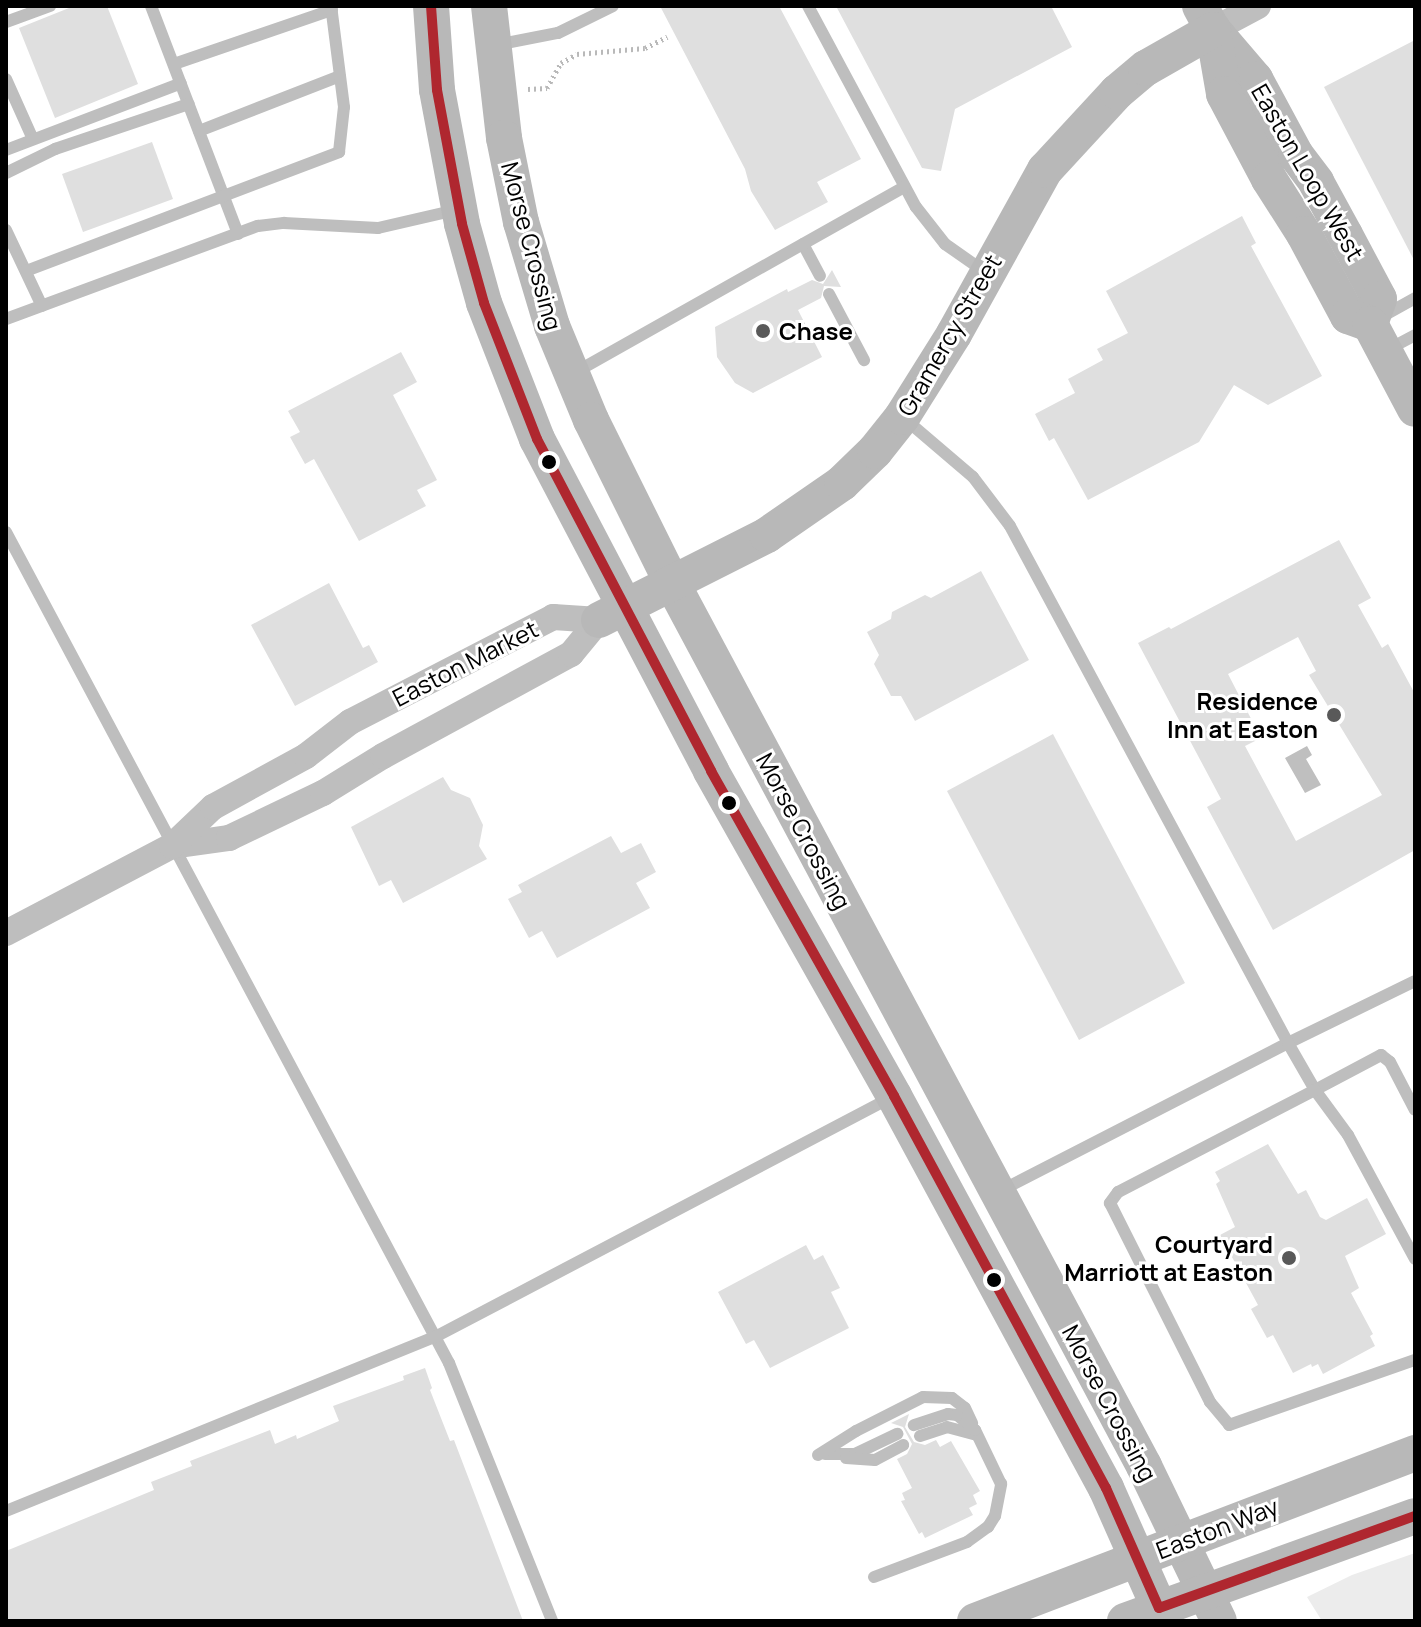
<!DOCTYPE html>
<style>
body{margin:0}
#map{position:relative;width:1421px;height:1627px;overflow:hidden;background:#fff;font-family:Manrope,sans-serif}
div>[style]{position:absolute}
.green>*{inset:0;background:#ececec}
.water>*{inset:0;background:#bfbfbf}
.building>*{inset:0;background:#dfdfdf}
.path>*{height:5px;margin-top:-2.5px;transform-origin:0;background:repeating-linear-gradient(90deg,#b9b9b9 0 2px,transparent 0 6px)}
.lane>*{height:12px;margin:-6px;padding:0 6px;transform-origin:6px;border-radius:6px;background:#bebebe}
.street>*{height:26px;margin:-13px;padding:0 13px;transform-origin:13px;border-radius:13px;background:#bebebe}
.secondary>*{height:36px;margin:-18px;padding:0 18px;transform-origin:18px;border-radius:18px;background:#b8b8b8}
.bus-1>*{height:10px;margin:-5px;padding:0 5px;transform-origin:5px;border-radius:5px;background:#af272f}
.dots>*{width:22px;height:22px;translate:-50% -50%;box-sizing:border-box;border:4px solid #fff;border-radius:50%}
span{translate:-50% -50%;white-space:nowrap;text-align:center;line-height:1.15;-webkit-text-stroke:6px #fff;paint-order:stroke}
.street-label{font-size:24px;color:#000}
.poi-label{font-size:24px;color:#000;font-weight:700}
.left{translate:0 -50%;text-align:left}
.right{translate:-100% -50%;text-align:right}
.frame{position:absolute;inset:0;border:8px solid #000;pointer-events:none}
</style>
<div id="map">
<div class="green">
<div style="clip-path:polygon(1415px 1553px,1415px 1621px,1322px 1621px,1307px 1597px,1352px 1575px)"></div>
</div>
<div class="water">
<div style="clip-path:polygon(1307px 746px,1312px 755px,1306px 759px,1321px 785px,1305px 793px,1285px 758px)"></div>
</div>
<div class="building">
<div style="clip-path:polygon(74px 6px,107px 6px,138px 84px,55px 118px,19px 28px)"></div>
<div style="clip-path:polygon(660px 6px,779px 6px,861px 159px,817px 182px,828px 202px,775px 230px,751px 191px,745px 169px)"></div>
<div style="clip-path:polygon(836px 6px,1051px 6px,1072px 47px,955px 109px,941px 171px,922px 168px)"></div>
<div style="clip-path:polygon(1415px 40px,1415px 262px,1324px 87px)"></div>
<div style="clip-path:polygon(152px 142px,173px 199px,83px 232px,62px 174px)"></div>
<div style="clip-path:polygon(1242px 216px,1256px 243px,1251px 246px,1322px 376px,1268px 405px,1234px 385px,1199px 442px,1088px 500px,1054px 438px,1049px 441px,1035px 414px,1075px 393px,1068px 379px,1103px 360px,1097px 349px,1128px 333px,1106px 291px)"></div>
<div style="clip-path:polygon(832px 270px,841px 287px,824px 286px,821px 298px,798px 310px,822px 357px,753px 393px,735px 383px,717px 357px,715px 327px,787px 289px,788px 292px,812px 280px,823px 284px)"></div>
<div style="clip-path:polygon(401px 352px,417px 382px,393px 395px,437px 480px,417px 490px,426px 506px,359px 541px,314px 459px,305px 464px,290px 437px,300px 432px,288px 411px)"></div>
<div style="clip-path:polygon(evenodd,1339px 540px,1371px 598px,1358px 605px,1382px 648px,1388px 644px,1415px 694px,1415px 850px,1273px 930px,1207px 807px,1221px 799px,1138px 643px,1169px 627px,1171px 629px,1339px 540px,1298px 637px,1316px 671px,1309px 675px,1382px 795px,1296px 841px,1245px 746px,1261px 738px,1228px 674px,1298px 637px)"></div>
<div style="clip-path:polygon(981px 571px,1029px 660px,915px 721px,901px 696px,891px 696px,874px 664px,879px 655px,867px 632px,891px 619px,892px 612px,925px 595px,931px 598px)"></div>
<div style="clip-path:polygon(329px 583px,363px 648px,369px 645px,378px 662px,295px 706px,251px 625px)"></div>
<div style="clip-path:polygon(1053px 734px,1185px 983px,1079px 1040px,947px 791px)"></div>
<div style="clip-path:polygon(443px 777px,451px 790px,470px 798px,483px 825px,479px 846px,487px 859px,403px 903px,391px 880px,379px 886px,351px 827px)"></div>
<div style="clip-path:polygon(611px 836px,621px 853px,641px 843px,656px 872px,636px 883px,650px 908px,557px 958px,542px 931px,529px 938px,508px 899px,522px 892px,518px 885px)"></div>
<div style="clip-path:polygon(1268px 1144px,1298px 1194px,1306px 1190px,1320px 1217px,1326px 1220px,1367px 1198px,1386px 1234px,1345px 1256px,1359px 1288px,1351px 1293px,1373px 1334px,1370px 1336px,1375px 1346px,1323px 1374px,1318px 1364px,1312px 1367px,1311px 1364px,1293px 1373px,1273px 1335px,1267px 1338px,1251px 1309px,1258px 1305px,1220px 1235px,1235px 1227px,1216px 1184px,1220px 1181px,1215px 1172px)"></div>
<div style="clip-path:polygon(806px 1245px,814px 1260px,823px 1255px,840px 1288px,831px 1292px,849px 1328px,770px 1368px,754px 1340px,746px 1344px,718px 1292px)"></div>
<div style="clip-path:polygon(425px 1368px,432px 1388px,430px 1390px,450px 1441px,454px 1440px,523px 1621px,6px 1621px,6px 1551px,154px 1490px,151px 1482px,192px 1466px,190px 1461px,270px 1430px,275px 1444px,296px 1435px,297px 1439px,339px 1421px,333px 1406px,404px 1380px,403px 1376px)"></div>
<div style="clip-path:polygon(909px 1414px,905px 1427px,914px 1442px,925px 1445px,936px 1440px,940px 1447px,951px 1441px,980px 1491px,973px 1495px,977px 1504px,969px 1508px,973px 1515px,925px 1538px,922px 1532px,919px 1534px,901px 1501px,905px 1500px,902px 1493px,912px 1488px,897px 1459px,907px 1454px,912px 1444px,903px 1427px,891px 1423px)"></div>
</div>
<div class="path">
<div style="left:528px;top:89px;width:19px;rotate:-3deg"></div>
<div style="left:547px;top:88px;width:29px;rotate:-61deg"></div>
<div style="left:561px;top:63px;width:18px;rotate:-29deg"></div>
<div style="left:577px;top:54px;width:68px;rotate:-5deg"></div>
<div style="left:645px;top:48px;width:25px;rotate:-27deg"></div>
</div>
<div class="lane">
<div style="left:151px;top:6px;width:244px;rotate:69.1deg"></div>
<div style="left:808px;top:6px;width:228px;rotate:61.8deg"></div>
<div style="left:916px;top:207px;width:47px;rotate:51.9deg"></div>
<div style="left:945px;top:244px;width:49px;rotate:35deg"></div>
<div style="left:6px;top:22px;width:47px;rotate:-20deg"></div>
<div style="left:496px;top:45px;width:63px;rotate:-11deg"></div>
<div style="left:558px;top:33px;width:61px;rotate:-26.1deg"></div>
<div style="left:174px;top:64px;width:167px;rotate:-18.9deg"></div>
<div style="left:6px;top:79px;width:64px;rotate:65.9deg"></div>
<div style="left:199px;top:131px;width:151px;rotate:-21.3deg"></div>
<div style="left:6px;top:150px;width:187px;rotate:-20.9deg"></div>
<div style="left:6px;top:173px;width:55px;rotate:-26.1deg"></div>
<div style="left:55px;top:149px;width:141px;rotate:-18.6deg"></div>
<div style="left:6px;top:230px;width:84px;rotate:64.7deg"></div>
<div style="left:803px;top:244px;width:36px;rotate:62deg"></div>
<div style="left:26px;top:271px;width:335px;rotate:-20.8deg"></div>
<div style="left:339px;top:152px;width:45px;rotate:-83.7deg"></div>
<div style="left:344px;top:107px;width:102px;rotate:-97.3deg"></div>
<div style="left:829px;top:294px;width:75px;rotate:62.1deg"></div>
<div style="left:1383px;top:316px;width:37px;rotate:-29deg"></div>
<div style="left:6px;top:319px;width:269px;rotate:-20.3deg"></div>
<div style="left:258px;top:226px;width:26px;rotate:-7deg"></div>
<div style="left:284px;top:223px;width:94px;rotate:3deg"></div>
<div style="left:378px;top:228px;width:80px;rotate:-13deg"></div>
<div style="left:1387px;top:350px;width:32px;rotate:-28deg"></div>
<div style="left:574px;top:373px;width:379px;rotate:-29.4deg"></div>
<div style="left:905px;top:419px;width:89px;rotate:40.5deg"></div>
<div style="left:973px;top:477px;width:61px;rotate:52.9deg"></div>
<div style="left:1010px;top:526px;width:587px;rotate:61.73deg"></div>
<div style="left:1288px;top:1043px;width:141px;rotate:-26deg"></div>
<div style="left:6px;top:532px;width:942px;rotate:61.94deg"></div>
<div style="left:449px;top:1363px;width:278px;rotate:68.2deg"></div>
<div style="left:1000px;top:1191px;width:324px;rotate:-27.2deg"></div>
<div style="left:1288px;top:1043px;width:54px;rotate:60.1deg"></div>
<div style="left:1315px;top:1090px;width:75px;rotate:-27.9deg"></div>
<div style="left:1381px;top:1055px;width:11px;rotate:38deg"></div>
<div style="left:1390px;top:1062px;width:54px;rotate:62.5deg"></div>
<div style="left:1415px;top:1259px;width:141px;rotate:-118.4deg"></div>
<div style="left:1348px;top:1135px;width:56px;rotate:-126.3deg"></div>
<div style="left:1315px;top:1090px;width:222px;rotate:152.6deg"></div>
<div style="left:1118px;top:1192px;width:14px;rotate:126deg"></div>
<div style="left:1110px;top:1203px;width:223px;rotate:63.3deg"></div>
<div style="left:1210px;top:1402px;width:30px;rotate:50deg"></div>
<div style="left:1229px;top:1425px;width:197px;rotate:-19.3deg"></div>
<div style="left:920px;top:1436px;width:28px;rotate:-18deg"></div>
<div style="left:947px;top:1427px;width:30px;rotate:15deg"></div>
<div style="left:825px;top:1454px;width:30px"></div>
<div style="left:855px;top:1454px;width:47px;rotate:-25.5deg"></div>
<div style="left:818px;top:1455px;width:45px;rotate:-32.3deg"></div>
<div style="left:856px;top:1431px;width:75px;rotate:-26.9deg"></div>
<div style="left:923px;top:1397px;width:29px;rotate:2deg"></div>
<div style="left:952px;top:1398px;width:16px;rotate:38deg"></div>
<div style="left:965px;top:1408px;width:17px;rotate:65deg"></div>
<div style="left:846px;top:1458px;width:29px;rotate:4deg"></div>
<div style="left:875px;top:1460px;width:32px;rotate:-28deg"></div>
<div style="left:6px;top:1511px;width:463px;rotate:-22.1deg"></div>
<div style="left:435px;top:1337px;width:514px;rotate:-27.71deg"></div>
<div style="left:874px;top:1577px;width:99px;rotate:-20.6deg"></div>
<div style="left:967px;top:1542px;width:26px;rotate:-36deg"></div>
<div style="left:988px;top:1527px;width:13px;rotate:-58deg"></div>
<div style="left:995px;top:1516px;width:33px;rotate:-79deg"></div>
<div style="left:1001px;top:1484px;width:60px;rotate:-115.7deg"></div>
<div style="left:975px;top:1430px;width:23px;rotate:-140deg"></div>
<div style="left:957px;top:1415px;width:9px;rotate:-174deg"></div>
<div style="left:948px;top:1414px;width:36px;rotate:162deg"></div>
</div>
<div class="street">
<div style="left:1213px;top:30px;width:51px;rotate:-28.1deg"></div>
<div style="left:172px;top:846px;width:58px;rotate:-8deg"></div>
<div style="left:229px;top:838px;width:104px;rotate:-25.6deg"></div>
<div style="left:323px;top:793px;width:70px;rotate:-31.7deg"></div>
<div style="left:383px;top:756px;width:214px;rotate:-28.5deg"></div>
<div style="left:571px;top:654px;width:44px;rotate:-50.5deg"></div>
<div style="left:6px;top:933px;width:187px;rotate:-27.7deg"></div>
<div style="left:172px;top:846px;width:57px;rotate:-43.6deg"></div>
<div style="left:213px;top:807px;width:106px;rotate:-28.7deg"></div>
<div style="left:306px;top:756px;width:56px;rotate:-37.7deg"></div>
<div style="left:350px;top:722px;width:229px;rotate:-27.3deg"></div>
<div style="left:553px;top:617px;width:46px;rotate:3.7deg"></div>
</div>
<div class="secondary">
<div style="left:431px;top:6px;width:84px;rotate:85.9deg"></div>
<div style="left:437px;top:90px;width:136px;rotate:79.4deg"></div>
<div style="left:462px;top:224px;width:82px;rotate:74.4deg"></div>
<div style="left:484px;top:303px;width:146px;rotate:68.7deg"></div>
<div style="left:537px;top:439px;width:375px;rotate:62.3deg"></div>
<div style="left:711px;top:771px;width:373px;rotate:60.6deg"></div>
<div style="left:894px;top:1096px;width:446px;rotate:61.6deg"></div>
<div style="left:1106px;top:1488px;width:145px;rotate:66.1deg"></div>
<div style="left:489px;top:6px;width:133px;rotate:83.5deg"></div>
<div style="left:504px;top:138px;width:86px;rotate:78.6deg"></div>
<div style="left:521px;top:222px;width:109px;rotate:73.4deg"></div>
<div style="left:552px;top:326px;width:102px;rotate:67.5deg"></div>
<div style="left:591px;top:420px;width:182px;rotate:63.6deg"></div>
<div style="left:672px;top:583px;width:1001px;rotate:61.87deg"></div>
<div style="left:1144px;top:1466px;width:172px;rotate:64.2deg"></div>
<div style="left:1200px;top:6px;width:27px;rotate:62deg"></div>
<div style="left:1213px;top:30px;width:65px;rotate:49.4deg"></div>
<div style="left:1255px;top:79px;width:86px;rotate:61.7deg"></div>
<div style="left:1296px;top:155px;width:34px;rotate:53deg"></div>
<div style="left:1316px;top:182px;width:60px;rotate:61.3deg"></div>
<div style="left:1345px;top:235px;width:72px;rotate:62deg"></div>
<div style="left:1379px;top:299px;width:27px;rotate:110deg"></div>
<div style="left:1213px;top:30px;width:65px;rotate:80.2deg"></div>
<div style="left:1224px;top:94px;width:96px;rotate:62.1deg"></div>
<div style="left:1269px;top:179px;width:65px;rotate:57.5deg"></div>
<div style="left:1304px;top:234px;width:93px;rotate:61.8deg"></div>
<div style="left:1348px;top:316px;width:23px;rotate:20deg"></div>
<div style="left:1370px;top:324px;width:96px;rotate:62.1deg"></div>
<div style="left:599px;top:620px;width:188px;rotate:-26.8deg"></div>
<div style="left:767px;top:535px;width:91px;rotate:-34.7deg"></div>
<div style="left:842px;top:483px;width:46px;rotate:-44.1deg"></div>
<div style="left:875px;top:451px;width:43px;rotate:-51.5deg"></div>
<div style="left:902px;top:417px;width:98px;rotate:-57.9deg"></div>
<div style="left:954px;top:334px;width:188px;rotate:-61deg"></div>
<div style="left:1045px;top:170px;width:106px;rotate:-47.3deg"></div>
<div style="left:1117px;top:92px;width:38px;rotate:-40deg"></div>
<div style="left:1146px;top:68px;width:77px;rotate:-29.6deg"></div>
<div style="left:975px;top:1621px;width:471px;rotate:-20.9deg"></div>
<div style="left:1125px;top:1621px;width:308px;rotate:-19.9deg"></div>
</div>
<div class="bus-1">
<div style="left:431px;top:6px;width:84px;rotate:85.9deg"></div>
<div style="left:437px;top:90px;width:136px;rotate:79.4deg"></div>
<div style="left:462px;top:224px;width:82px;rotate:74.4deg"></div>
<div style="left:484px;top:303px;width:146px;rotate:68.7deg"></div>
<div style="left:537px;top:439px;width:375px;rotate:62.3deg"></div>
<div style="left:711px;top:771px;width:373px;rotate:60.6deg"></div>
<div style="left:894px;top:1096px;width:446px;rotate:61.6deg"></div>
<div style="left:1106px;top:1488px;width:131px;rotate:66.2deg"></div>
<div style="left:1159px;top:1608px;width:272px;rotate:-19.8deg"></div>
</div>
<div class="dots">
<div style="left:763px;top:331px;background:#595959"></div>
<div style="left:549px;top:462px;background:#000"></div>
<div style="left:1334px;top:715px;background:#595959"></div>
<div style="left:729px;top:803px;background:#000"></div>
<div style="left:1289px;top:1258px;background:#595959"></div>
<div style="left:994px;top:1280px;background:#000"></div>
</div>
<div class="street-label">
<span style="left:1308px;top:172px;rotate:60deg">Easton Loop West</span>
<span style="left:532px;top:246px;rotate:75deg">Morse Crossing</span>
<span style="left:949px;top:335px;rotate:-60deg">Gramercy Street</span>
<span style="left:465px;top:663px;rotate:-27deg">Easton Market</span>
<span style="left:804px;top:831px;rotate:62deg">Morse Crossing</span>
<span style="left:1110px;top:1403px;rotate:62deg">Morse Crossing</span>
<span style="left:1217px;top:1528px;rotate:-21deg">Easton Way</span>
</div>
<div class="poi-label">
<span class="left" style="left:779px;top:331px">Chase</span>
<span class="right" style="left:1318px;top:715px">Residence<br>Inn at Easton</span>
<span class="right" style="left:1273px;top:1258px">Courtyard<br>Marriott at Easton</span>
</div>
<div class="frame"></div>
</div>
